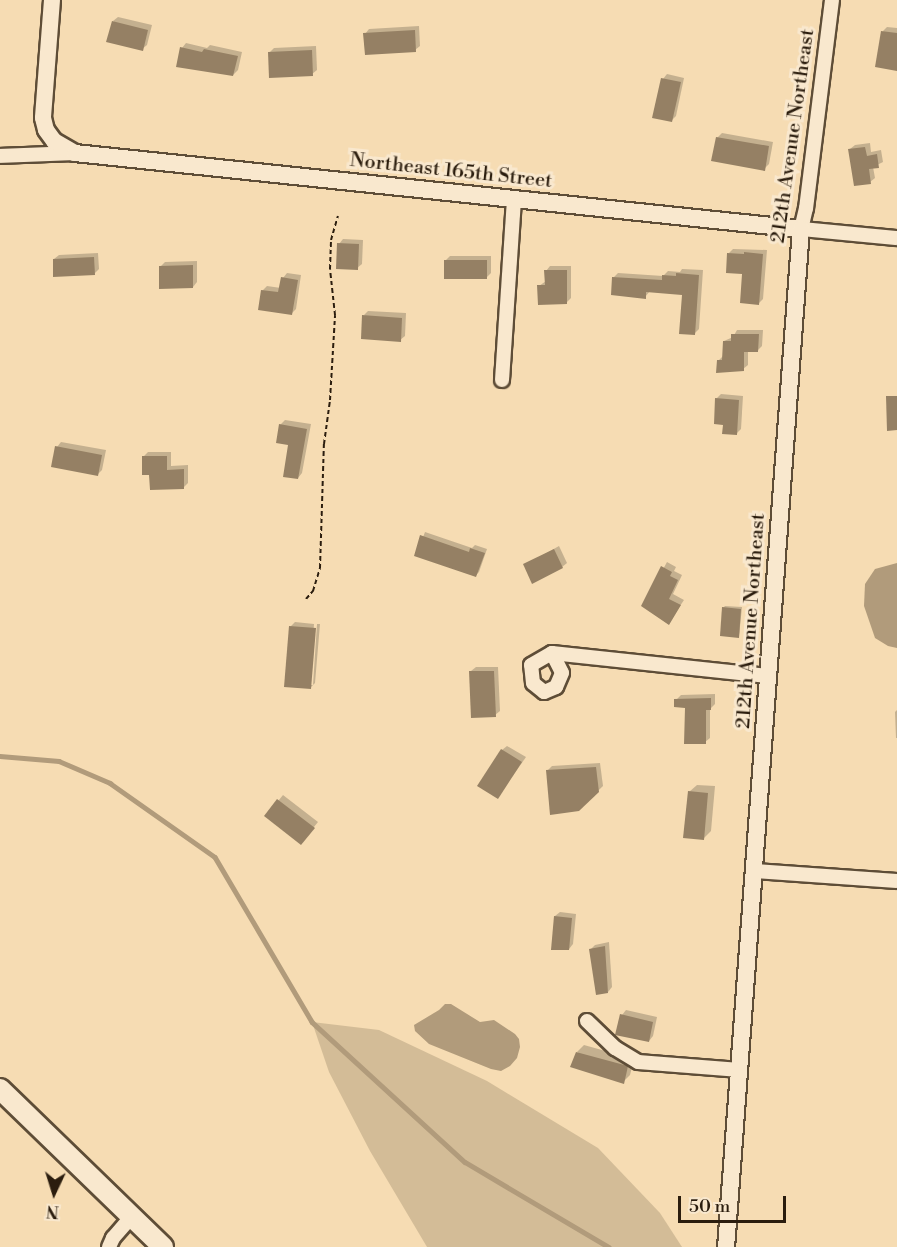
<!DOCTYPE html>
<style>
body{margin:0}
#map{position:relative;width:897px;height:1247px;overflow:hidden;background:#f6dcb3;font-family:"Libre Bodoni",serif}
div>[style]{position:absolute}
.green>*{inset:0;background:#d3bc97}
.water>*{inset:0;background:#b19b7b}
.shadow>*{inset:0;background:#0003}
.stream>*{height:4.5px;margin:-2.25px;padding:0 2.25px;transform-origin:2.25px;border-radius:2.25px;background:#b19b7b}
.building>*{inset:0;background:#958064}
.path>*{height:2px;margin-top:-1px;transform-origin:0;background:repeating-linear-gradient(90deg,#2b1d0e 0 4.5px,transparent 0 7.5px)}
.roads{filter:drop-shadow(2px 0 #5e4d37) drop-shadow(-2px 0 #5e4d37) drop-shadow(0 2px #5e4d37) drop-shadow(0 -2px #5e4d37)}
.minor>*{height:14px;margin:-7px;padding:0 7px;transform-origin:7px;border-radius:7px;background:#f9e8ce}
.tertiary>*{height:16px;margin:-8px;padding:0 8px;transform-origin:8px;border-radius:8px;background:#f9e8ce}
.secondary>*{height:20px;margin:-10px;padding:0 10px;transform-origin:10px;border-radius:10px;background:#f9e8ce}
span{translate:-50% -50%;white-space:nowrap;text-align:center;line-height:1.15;-webkit-text-stroke:6px #f9e8ce;paint-order:stroke}
.street-label{font-size:20px;color:#2b1d0e}
.north{position:absolute;left:24px;top:1163px;width:60px;height:60px;-webkit-text-stroke:4px #f9e8ce;paint-order:stroke;rotate:184deg;font-size:16px;font-weight:700;line-height:24px;text-align:center;color:#2b1d0e}
.north::after{content:'';display:block;margin:auto;width:21px;height:27px;background:#2b1d0e;clip-path:polygon(50% 0,100% 100%,50% 72%,0 100%)}
.scale{position:absolute;left:678px;top:1196px;width:108px;height:27px;box-sizing:border-box;border:3px solid #2b1d0e;border-top:0;padding-left:8px;font-size:18px;line-height:21px;white-space:nowrap;color:#2b1d0e;-webkit-text-stroke:4px #f9e8ce;paint-order:stroke}
</style>
<div id="map">
<div class="green">
<div style="clip-path:polygon(312px 1022px,379px 1030px,487px 1081px,598px 1148px,660px 1213px,682px 1247px,427px 1247px,370px 1151px,329px 1072px)"></div>
</div>
<div class="water">
<div style="clip-path:polygon(897px 563px,897px 648px,888px 646px,875px 638px,864px 606px,865px 584px,875px 569px)"></div>
<div style="clip-path:polygon(445px 1004px,451px 1004px,480px 1022px,494px 1020px,515px 1034px,519px 1039px,520px 1047px,517px 1058px,510px 1066px,501px 1071px,491px 1069px,429px 1044px,415px 1031px,414px 1025px,439px 1010px)"></div>
</div>
<div class="shadow">
<div style="clip-path:polygon(118px 17px,152px 25px,147px 45px,142px 49px,113px 21px)"></div>
<div style="clip-path:polygon(419px 26px,420px 46px,415px 50px,365px 34px,369px 29px)"></div>
<div style="clip-path:polygon(887px 27px,897px 28px,897px 69px,883px 31px)"></div>
<div style="clip-path:polygon(186px 43px,207px 48px,210px 45px,242px 52px,238px 70px,233px 75px,182px 48px)"></div>
<div style="clip-path:polygon(316px 46px,317px 70px,312px 74px,269px 53px,274px 48px)"></div>
<div style="clip-path:polygon(667px 74px,684px 78px,676px 116px,672px 120px,663px 79px)"></div>
<div style="clip-path:polygon(722px 133px,773px 142px,769px 164px,764px 169px,717px 138px)"></div>
<div style="clip-path:polygon(870px 143px,871px 152px,881px 150px,883px 162px,873px 167px,875px 178px,870px 182px,850px 149px,855px 145px)"></div>
<div style="clip-path:polygon(343px 239px,363px 240px,362px 264px,357px 268px,339px 244px)"></div>
<div style="clip-path:polygon(733px 249px,767px 250px,763px 299px,758px 304px,744px 273px,729px 253px)"></div>
<div style="clip-path:polygon(98px 253px,99px 269px,94px 274px,54px 259px,59px 255px)"></div>
<div style="clip-path:polygon(450px 256px,491px 256px,491px 273px,486px 278px,446px 260px)"></div>
<div style="clip-path:polygon(197px 261px,197px 282px,193px 287px,160px 267px,165px 262px)"></div>
<div style="clip-path:polygon(550px 266px,571px 266px,571px 298px,566px 303px,539px 286px,546px 281px,546px 271px)"></div>
<div style="clip-path:polygon(682px 269px,703px 270px,699px 329px,695px 333px,683px 293px,650px 291px,645px 297px,613px 278px,618px 273px,663px 276px,668px 271px,680px 272px)"></div>
<div style="clip-path:polygon(287px 273px,301px 275px,296px 309px,291px 314px,262px 291px,267px 286px,281px 288px,283px 278px)"></div>
<div style="clip-path:polygon(368px 311px,406px 313px,405px 336px,400px 340px,364px 315px)"></div>
<div style="clip-path:polygon(737px 330px,763px 330px,762px 346px,758px 350px,748px 350px,748px 365px,743px 369px,718px 361px,723px 356px,724px 341px,733px 337px)"></div>
<div style="clip-path:polygon(721px 394px,743px 396px,741px 429px,736px 434px,724px 423px,716px 399px)"></div>
<div style="clip-path:polygon(285px 420px,311px 424px,302px 473px,298px 478px,290px 444px,280px 425px)"></div>
<div style="clip-path:polygon(61px 442px,106px 450px,102px 470px,98px 474px,57px 447px)"></div>
<div style="clip-path:polygon(148px 452px,171px 452px,171px 466px,188px 465px,188px 483px,184px 487px,143px 457px)"></div>
<div style="clip-path:polygon(425px 532px,472px 548px,475px 545px,487px 549px,479px 572px,476px 575px,416px 555px)"></div>
<div style="clip-path:polygon(559px 546px,567px 563px,562px 567px,525px 565px)"></div>
<div style="clip-path:polygon(667px 562px,676px 567px,674px 571px,682px 575px,673px 594px,684px 600px,668px 624px,643px 606px)"></div>
<div style="clip-path:polygon(725px 606px,742px 607px,739px 636px,723px 608px)"></div>
<div style="clip-path:polygon(295px 622px,314px 624px,310px 685px,313px 685px,317px 624px,320px 624px,315px 683px,311px 687px,290px 627px)"></div>
<div style="clip-path:polygon(476px 667px,498px 667px,500px 711px,495px 715px,471px 671px)"></div>
<div style="clip-path:polygon(715px 694px,715px 704px,710px 709px,710px 738px,705px 742px,686px 707px,676px 700px,681px 695px)"></div>
<div style="clip-path:polygon(897px 710px,897px 738px,896px 738px,895px 712px)"></div>
<div style="clip-path:polygon(507px 746px,526px 757px,498px 797px,502px 750px)"></div>
<div style="clip-path:polygon(600px 763px,603px 786px,578px 810px,547px 771px,552px 766px)"></div>
<div style="clip-path:polygon(697px 785px,715px 786px,711px 831px,704px 838px,689px 792px)"></div>
<div style="clip-path:polygon(283px 795px,318px 822px,305px 838px,266px 816px)"></div>
<div style="clip-path:polygon(560px 912px,576px 914px,573px 944px,569px 949px,555px 916px)"></div>
<div style="clip-path:polygon(609px 942px,612px 987px,608px 992px,591px 949px,595px 945px)"></div>
<div style="clip-path:polygon(626px 1010px,657px 1017px,653px 1036px,649px 1041px,622px 1015px)"></div>
<div style="clip-path:polygon(584px 1045px,634px 1059px,630px 1075px,623px 1082px,577px 1052px)"></div>
</div>
<div class="stream">
<div style="left:0;top:756px;width:59px;rotate:4.8deg"></div>
<div style="left:59px;top:761px;width:56px;rotate:23.3deg"></div>
<div style="left:110px;top:783px;width:128px;rotate:35.2deg"></div>
<div style="left:215px;top:857px;width:191px;rotate:59.5deg"></div>
<div style="left:312px;top:1022px;width:207px;rotate:42.5deg"></div>
<div style="left:465px;top:1162px;width:167px;rotate:30.6deg"></div>
</div>
<div class="building">
<div style="clip-path:polygon(112px 21px,148px 30px,143px 51px,106px 42px)"></div>
<div style="clip-path:polygon(415px 30px,416px 52px,365px 55px,363px 33px)"></div>
<div style="clip-path:polygon(881px 31px,897px 33px,897px 71px,875px 67px)"></div>
<div style="clip-path:polygon(180px 47px,202px 52px,204px 49px,238px 56px,233px 76px,176px 67px)"></div>
<div style="clip-path:polygon(312px 50px,313px 76px,269px 78px,268px 52px)"></div>
<div style="clip-path:polygon(661px 78px,681px 82px,672px 122px,652px 118px)"></div>
<div style="clip-path:polygon(716px 137px,769px 146px,765px 171px,711px 161px)"></div>
<div style="clip-path:polygon(865px 147px,867px 156px,877px 154px,879px 168px,869px 169px,871px 184px,854px 186px,848px 149px)"></div>
<div style="clip-path:polygon(337px 243px,359px 244px,358px 270px,336px 269px)"></div>
<div style="clip-path:polygon(744px 252px,763px 254px,759px 305px,740px 303px,742px 274px,726px 273px,727px 253px,744px 254px)"></div>
<div style="clip-path:polygon(94px 257px,95px 275px,53px 277px,53px 259px)"></div>
<div style="clip-path:polygon(444px 260px,487px 260px,487px 279px,444px 279px)"></div>
<div style="clip-path:polygon(193px 265px,193px 288px,159px 289px,159px 266px)"></div>
<div style="clip-path:polygon(544px 270px,567px 270px,567px 304px,538px 305px,537px 285px,545px 285px)"></div>
<div style="clip-path:polygon(676px 273px,699px 275px,695px 335px,679px 334px,682px 295px,646px 292px,646px 299px,611px 295px,612px 277px,662px 280px,662px 275px,676px 276px)"></div>
<div style="clip-path:polygon(281px 277px,298px 280px,292px 315px,258px 310px,261px 290px,278px 292px)"></div>
<div style="clip-path:polygon(362px 315px,402px 318px,401px 342px,361px 339px)"></div>
<div style="clip-path:polygon(731px 334px,759px 334px,758px 352px,744px 352px,744px 371px,716px 373px,717px 360px,722px 360px,723px 341px,731px 341px)"></div>
<div style="clip-path:polygon(886px 396px,897px 396px,897px 430px,887px 431px)"></div>
<div style="clip-path:polygon(715px 398px,739px 400px,737px 435px,722px 434px,723px 425px,714px 424px)"></div>
<div style="clip-path:polygon(279px 424px,307px 429px,298px 479px,283px 477px,288px 445px,276px 443px)"></div>
<div style="clip-path:polygon(55px 446px,102px 455px,98px 476px,51px 467px)"></div>
<div style="clip-path:polygon(142px 456px,167px 456px,167px 470px,184px 469px,184px 489px,150px 490px,149px 475px,142px 475px)"></div>
<div style="clip-path:polygon(420px 535px,469px 552px,470px 548px,485px 553px,476px 577px,414px 556px)"></div>
<div style="clip-path:polygon(554px 549px,563px 568px,532px 584px,523px 564px)"></div>
<div style="clip-path:polygon(661px 566px,672px 572px,670px 576px,678px 580px,669px 599px,681px 605px,669px 625px,641px 606px)"></div>
<div style="clip-path:polygon(722px 607px,741px 609px,739px 638px,720px 636px)"></div>
<div style="clip-path:polygon(289px 626px,316px 628px,311px 689px,284px 687px)"></div>
<div style="clip-path:polygon(469px 671px,494px 671px,496px 717px,471px 718px)"></div>
<div style="clip-path:polygon(711px 698px,711px 710px,706px 710px,706px 744px,684px 744px,685px 708px,674px 707px,674px 699px)"></div>
<div style="clip-path:polygon(501px 749px,522px 762px,498px 799px,477px 786px)"></div>
<div style="clip-path:polygon(596px 767px,599px 792px,579px 811px,550px 815px,546px 770px)"></div>
<div style="clip-path:polygon(688px 791px,708px 793px,704px 840px,683px 838px)"></div>
<div style="clip-path:polygon(277px 799px,315px 828px,301px 845px,264px 816px)"></div>
<div style="clip-path:polygon(554px 916px,572px 918px,569px 950px,551px 950px)"></div>
<div style="clip-path:polygon(605px 946px,608px 993px,596px 995px,589px 949px)"></div>
<div style="clip-path:polygon(620px 1014px,653px 1022px,649px 1042px,615px 1035px)"></div>
<div style="clip-path:polygon(576px 1052px,628px 1066px,624px 1084px,570px 1067px)"></div>
</div>
<div class="path">
<div style="left:306px;top:599px;width:11px;rotate:-49deg"></div>
<div style="left:313px;top:591px;width:24px;rotate:-73deg"></div>
<div style="left:320px;top:568px;width:124px;rotate:-88.2deg"></div>
<div style="left:324px;top:444px;width:44px;rotate:-82.2deg"></div>
<div style="left:330px;top:400px;width:85px;rotate:-86.6deg"></div>
<div style="left:335px;top:315px;width:46px;rotate:-96.2deg"></div>
<div style="left:330px;top:269px;width:29px;rotate:-88deg"></div>
<div style="left:331px;top:240px;width:25px;rotate:-74deg"></div>
</div>
<div class="roads">
<div class="minor">
<div style="left:832px;top:0;width:210px;rotate:97.1deg"></div>
<div style="left:806px;top:208px;width:22px;rotate:103deg"></div>
<div style="left:801px;top:229px;width:96px;rotate:5.4deg"></div>
<div style="left:0;top:156px;width:75px;rotate:-2.3deg"></div>
<div style="left:502px;top:380px;width:181px;rotate:-86.2deg"></div>
<div style="left:552px;top:653px;width:22px;rotate:63deg"></div>
<div style="left:562px;top:673px;width:15px;rotate:113deg"></div>
<div style="left:556px;top:687px;width:13px;rotate:157deg"></div>
<div style="left:544px;top:692px;width:14px;rotate:-141deg"></div>
<div style="left:533px;top:683px;width:18px;rotate:-96deg"></div>
<div style="left:531px;top:665px;width:24px;rotate:-30deg"></div>
<div style="left:552px;top:653px;width:217px;rotate:6.1deg"></div>
<div style="left:755px;top:871px;width:142px;rotate:4deg"></div>
<div style="left:587px;top:1021px;width:39px;rotate:44deg"></div>
<div style="left:615px;top:1048px;width:27px;rotate:31deg"></div>
<div style="left:638px;top:1062px;width:102px;rotate:4.5deg"></div>
<div style="left:109px;top:1247px;width:10px;rotate:-66deg"></div>
<div style="left:113px;top:1238px;width:29px;rotate:-49deg"></div>
</div>
<div class="tertiary">
<div style="left:52px;top:0;width:118px;rotate:94.4deg"></div>
<div style="left:43px;top:118px;width:12px;rotate:76deg"></div>
<div style="left:46px;top:130px;width:14px;rotate:54deg"></div>
<div style="left:54px;top:141px;width:24px;rotate:30deg"></div>
<div style="left:75px;top:153px;width:730px;rotate:5.98deg"></div>
<div style="left:801px;top:229px;width:1021px;rotate:94.21deg"></div>
</div>
<div class="secondary">
<div style="left:0;top:1089px;width:227px;rotate:44.1deg"></div>
</div>
</div>
<div class="street-label">
<span style="left:793px;top:136px;rotate:-82deg">212th Avenue Northeast</span>
<span style="left:451px;top:171px;rotate:6deg">Northeast 165th Street</span>
<span style="left:751px;top:621px;rotate:-86deg">212th Avenue Northeast</span>
</div>
<div class="north">N</div>
<div class="scale">50 m</div>
</div>
